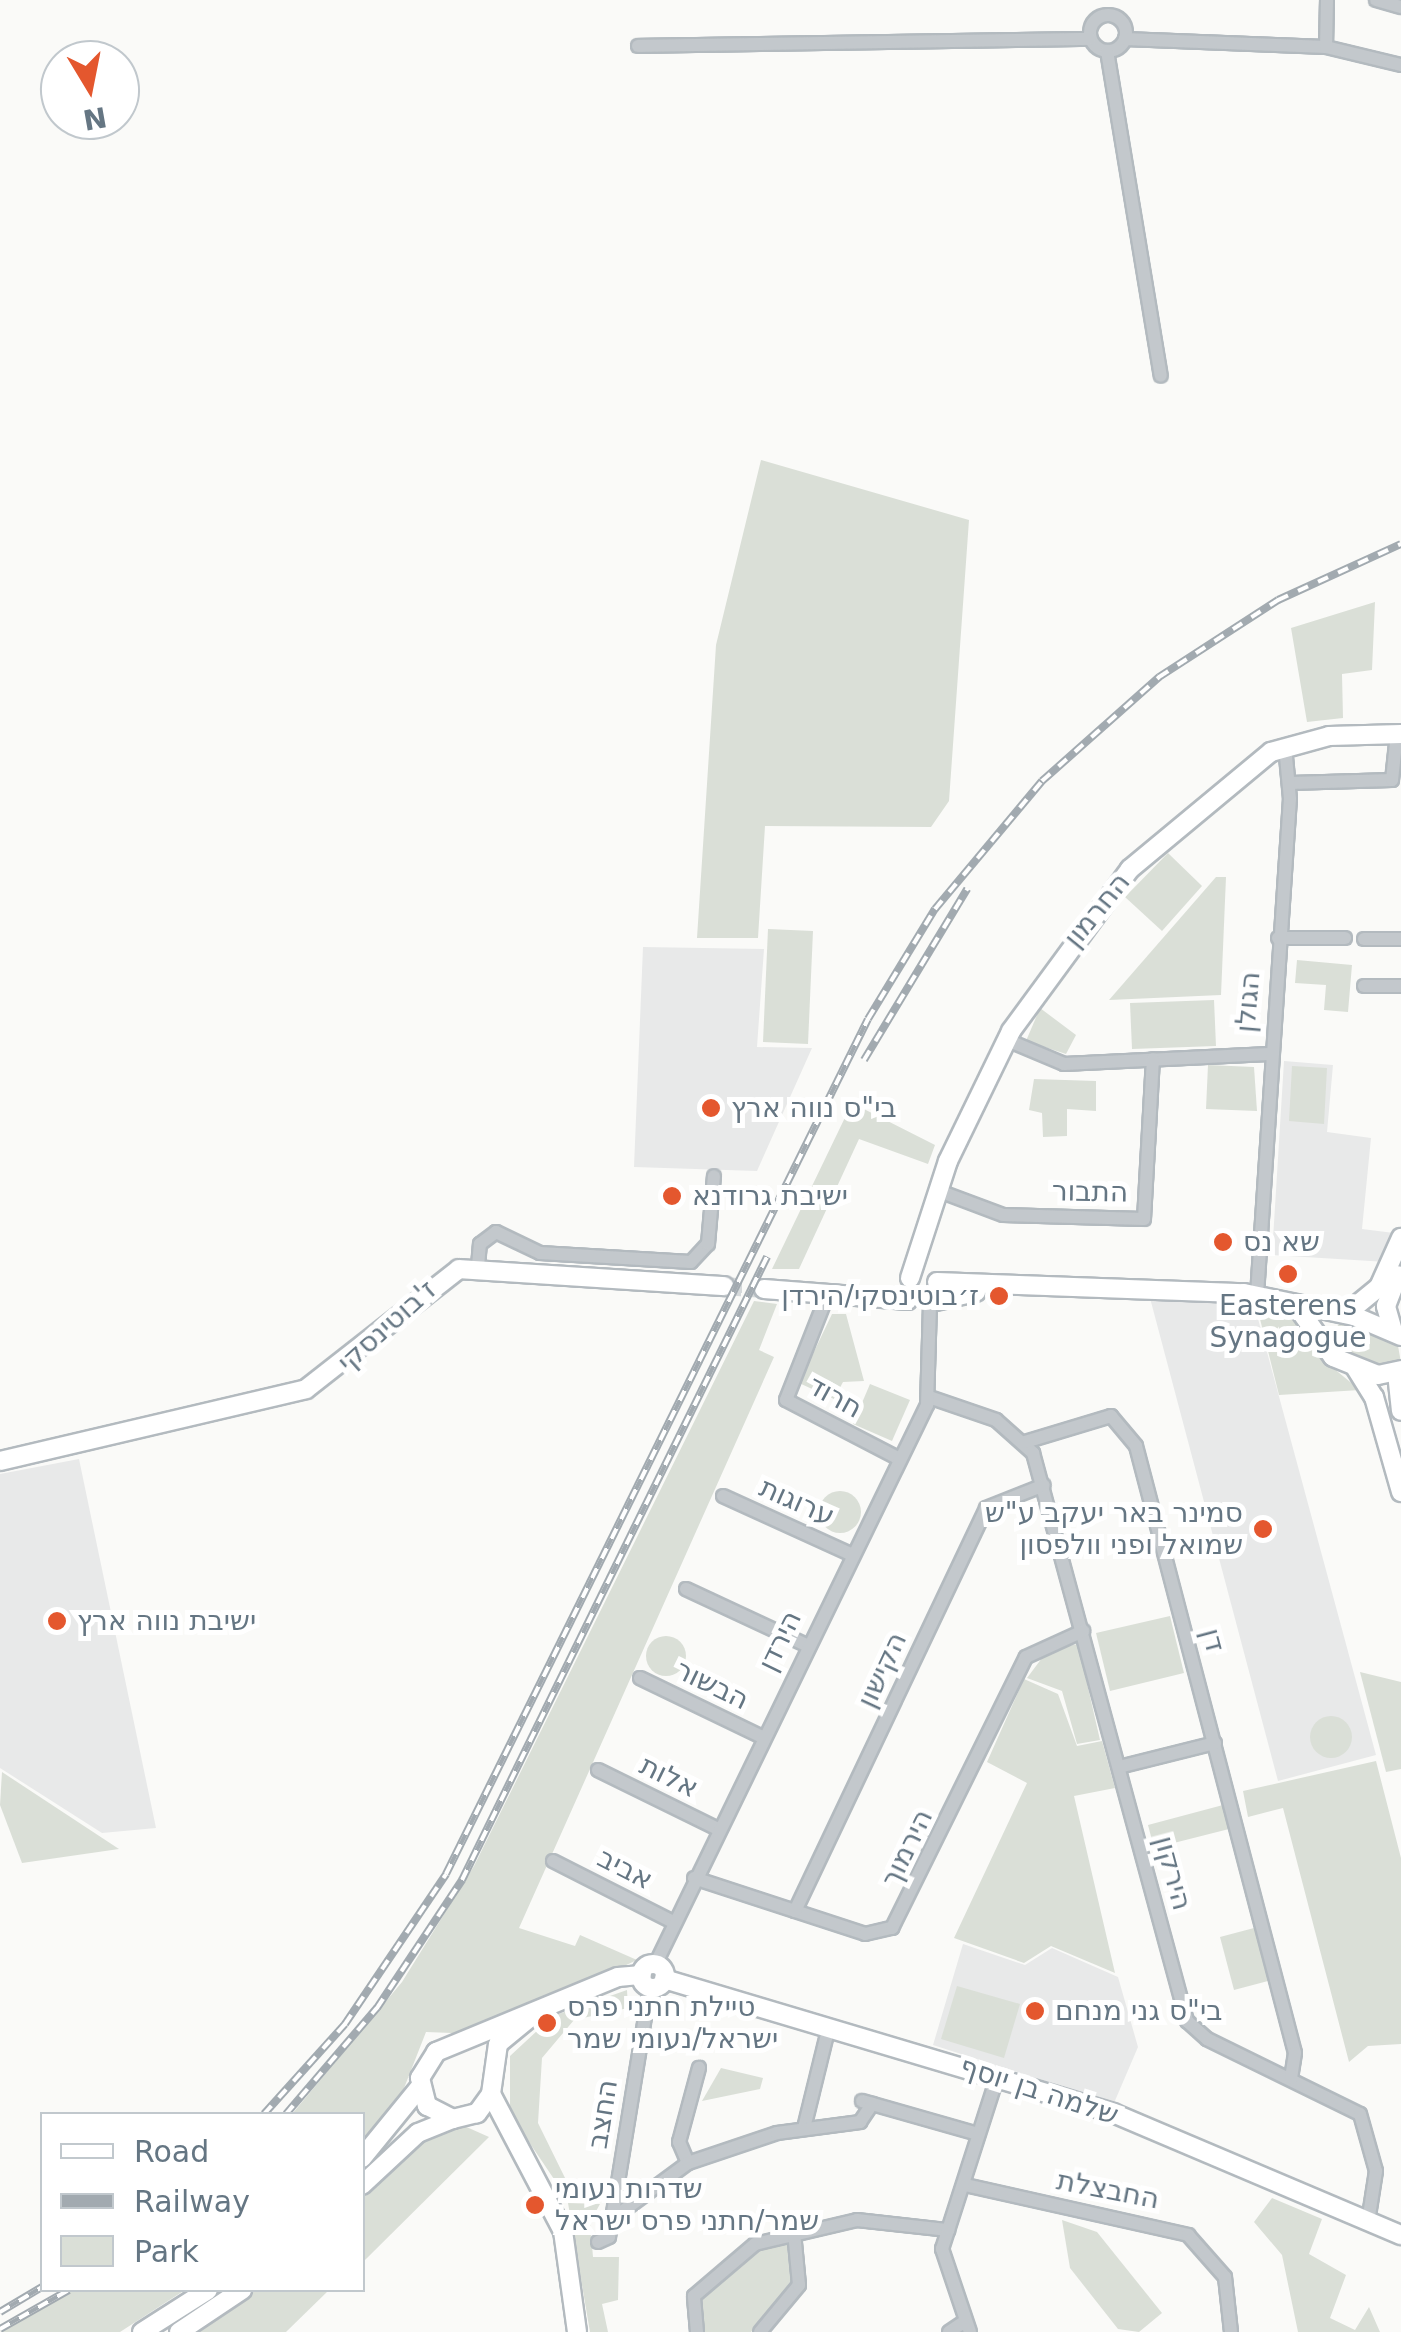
<!DOCTYPE html>
<meta charset="utf-8">
<style>
body{margin:0}
#map{position:relative;width:1401px;height:2332px;overflow:hidden;background:#fafaf8;font-family:"DejaVu Sans","Noto Sans Hebrew",sans-serif}
div>[style]{position:absolute}
.built>*{inset:0;background:#e8e9e9}
.green>*{inset:0;background:#dadfd7}
.round{border-radius:50%}
.secondary-tunnel>*{height:18px;margin-top:-9px;transform-origin:0;background:repeating-linear-gradient(90deg,#d5d9db 0 18px,transparent 0 27px)}
.roads{filter:drop-shadow(2px 0 #b3babf) drop-shadow(-2px 0 #b3babf) drop-shadow(0 2px #b3babf) drop-shadow(0 -2px #b3babf)}
.street>*{height:12px;margin:-6px;padding:0 6px;transform-origin:6px;border-radius:6px;background:#c3c8cc}
.street>.ring{margin:-6px;padding:0;box-sizing:content-box;background:none;border:12px solid #c3c8cc;border-radius:50%}
.secondary>*{height:18px;margin:-9px;padding:0 9px;transform-origin:9px;border-radius:9px;background:#fff}
.secondary>.ring{margin:-9px;padding:0;box-sizing:content-box;background:none;border:18px solid #fff;border-radius:50%}
.rail>*{height:8px;margin-top:-4px;transform-origin:0;background:repeating-linear-gradient(90deg,#fff 0 11px,#a2aab0 0 22px);box-sizing:border-box;border-block:2px solid #a2aab0}
.dots>*{width:28px;height:28px;translate:-50% -50%;box-sizing:border-box;border:5px solid #fff;border-radius:50%}
span{translate:-50% -50%;white-space:nowrap;text-align:center;line-height:1.15;-webkit-text-stroke:10px #fff;paint-order:stroke}
.street-label{font-size:28px;color:#657683}
.poi-label{font-size:28px;color:#657683}
.left{translate:0 -50%;text-align:left}
.right{translate:-100% -50%;text-align:right}
.legend{position:absolute;left:40px;top:2112px;width:325px;height:180px;box-sizing:border-box;background:#fff;border:2px solid #c1c8cd;margin:0;padding:12px 18px;list-style:none;font-size:30px;color:#657683}
.legend li{display:flex;align-items:center;gap:20px;height:50px}
.legend b{width:50px;border:2px solid #c1c8cd}
.north{position:absolute;left:40px;top:40px;width:100px;height:100px;box-sizing:border-box;background:#fff;border:2px solid #c1c8cd;border-radius:50%;rotate:170deg;font-size:28px;font-weight:700;line-height:40px;text-align:center;color:#657683}
.north::after{content:'';display:block;margin:auto;width:35px;height:45px;background:#e4572e;clip-path:polygon(50% 0,100% 100%,50% 72%,0 100%)}
</style>
<div id="map">
<div class="built">
<div style="clip-path:polygon(643px 947px,764px 949px,757px 1047px,812px 1048px,757px 1171px,634px 1167px)"></div>
<div style="clip-path:polygon(1284px 1061px,1333px 1065px,1327px 1132px,1371px 1138px,1362px 1229px,1394px 1233px,1387px 1262px,1272px 1255px)"></div>
<div style="clip-path:polygon(1150px 1298px,1254px 1304px,1376px 1755px,1278px 1781px)"></div>
<div style="clip-path:polygon(79px 1459px,156px 1828px,102px 1833px,0 1768px,0 1474px)"></div>
<div style="clip-path:polygon(963px 1944px,1025px 1965px,1052px 1948px,1118px 1977px,1138px 2047px,1114px 2103px,933px 2045px)"></div>
</div>
<div class="green">
<div style="clip-path:polygon(761px 460px,969px 520px,949px 801px,931px 827px,765px 826px,758px 938px,697px 938px,716px 645px)"></div>
<div style="clip-path:polygon(1375px 602px,1372px 670px,1342px 674px,1343px 718px,1307px 722px,1291px 628px)"></div>
<div style="clip-path:polygon(1168px 853px,1202px 886px,1162px 931px,1125px 897px)"></div>
<div style="clip-path:polygon(1216px 877px,1226px 877px,1221px 995px,1109px 1000px)"></div>
<div style="clip-path:polygon(768px 929px,813px 931px,808px 1044px,763px 1042px)"></div>
<div style="clip-path:polygon(1297px 960px,1352px 965px,1348px 1012px,1324px 1010px,1326px 985px,1295px 983px)"></div>
<div style="clip-path:polygon(1214px 1000px,1216px 1046px,1132px 1049px,1130px 1003px)"></div>
<div style="clip-path:polygon(1040px 1008px,1076px 1035px,1066px 1054px,1026px 1041px)"></div>
<div style="clip-path:polygon(1208px 1065px,1254px 1067px,1257px 1111px,1206px 1109px)"></div>
<div style="clip-path:polygon(1292px 1066px,1327px 1068px,1324px 1124px,1289px 1121px)"></div>
<div style="clip-path:polygon(1034px 1079px,1096px 1081px,1096px 1111px,1067px 1109px,1067px 1136px,1043px 1137px,1042px 1113px,1029px 1110px)"></div>
<div style="clip-path:polygon(852px 1103px,935px 1145px,928px 1164px,859px 1139px,799px 1269px,772px 1269px)"></div>
<div style="clip-path:polygon(754px 1301px,777px 1304px,759px 1350px,774px 1357px,519px 1928px,575px 1946px,580px 1935px,637px 1960px,478px 2034px,426px 2032px,397px 2106px,363px 2141px,362px 2114px,292px 2114px,402px 1982px,474px 1866px)"></div>
<div style="clip-path:polygon(1256px 1303px,1292px 1318px,1316px 1354px,1360px 1390px,1279px 1395px)"></div>
<div style="clip-path:polygon(832px 1314px,846px 1314px,864px 1381px,843px 1382px,834px 1399px,799px 1383px)"></div>
<div style="clip-path:polygon(1342px 1320px,1397px 1340px,1401px 1363px,1389px 1371px,1338px 1353px,1330px 1336px)"></div>
<div style="clip-path:polygon(870px 1384px,910px 1400px,892px 1441px,853px 1424px)"></div>
<div class="round" style="left:819px;top:1491px;width:42px;height:42px"></div>
<div style="clip-path:polygon(1170px 1616px,1184px 1673px,1110px 1691px,1096px 1633px)"></div>
<div class="round" style="left:646px;top:1636px;width:40px;height:40px"></div>
<div style="clip-path:polygon(1078px 1644px,1100px 1740px,1077px 1744px,1062px 1691px,1027px 1678px,1048px 1650px)"></div>
<div style="clip-path:polygon(1360px 1672px,1401px 1682px,1401px 1769px,1386px 1772px)"></div>
<div style="clip-path:polygon(1024px 1679px,1058px 1694px,1077px 1746px,1102px 1741px,1115px 1788px,1074px 1796px,1115px 1973px,1051px 1946px,1024px 1963px,954px 1938px,1027px 1783px,987px 1762px)"></div>
<div class="round" style="left:1310px;top:1716px;width:42px;height:42px"></div>
<div style="clip-path:polygon(1376px 1761px,1401px 1858px,1401px 2044px,1368px 2046px,1349px 2062px,1283px 1808px,1248px 1817px,1243px 1791px)"></div>
<div style="clip-path:polygon(2px 1772px,119px 1849px,22px 1863px,0 1805px)"></div>
<div style="clip-path:polygon(1223px 1805px,1229px 1829px,1154px 1848px,1148px 1825px)"></div>
<div style="clip-path:polygon(1254px 1928px,1268px 1981px,1234px 1990px,1220px 1937px)"></div>
<div style="clip-path:polygon(957px 1986px,1020px 2004px,1004px 2058px,941px 2039px)"></div>
<div style="clip-path:polygon(627px 1990px,628px 2008px,574px 2020px,542px 2058px,538px 2123px,567px 2182px,556px 2182px,510px 2114px,510px 2056px,553px 2016px)"></div>
<div style="clip-path:polygon(721px 2068px,763px 2078px,760px 2089px,702px 2101px)"></div>
<div style="clip-path:polygon(462px 2125px,489px 2137px,363px 2262px,363px 2195px,423px 2137px)"></div>
<div style="clip-path:polygon(1272px 2198px,1322px 2219px,1309px 2254px,1346px 2275px,1330px 2318px,1355px 2330px,1369px 2307px,1380px 2332px,1298px 2332px,1282px 2255px,1254px 2222px)"></div>
<div style="clip-path:polygon(568px 2203px,600px 2204px,590px 2222px,593px 2257px,619px 2257px,618px 2300px,602px 2304px,608px 2332px,590px 2332px)"></div>
<div style="clip-path:polygon(1062px 2220px,1097px 2232px,1162px 2313px,1139px 2332px,1118px 2329px,1070px 2268px)"></div>
<div style="clip-path:polygon(788px 2241px,793px 2282px,778px 2305px,751px 2332px,705px 2332px,699px 2306px,711px 2285px,740px 2258px)"></div>
<div style="clip-path:polygon(74px 2290px,185px 2290px,120px 2332px,0 2332px)"></div>
<div style="clip-path:polygon(252px 2290px,329px 2290px,286px 2332px,192px 2332px)"></div>
</div>
<div class="secondary-tunnel">
<div style="left:724px;top:1286px;width:40px;rotate:4.3deg"></div>
</div>
<div class="roads">
<div class="street">
<div style="left:1376px;top:0;width:26px;rotate:16deg"></div>
<div class="ring" style="left:1090px;top:15px;width:24px;height:24px"></div>
<div style="left:1125px;top:39px;width:201px;rotate:2.3deg"></div>
<div style="left:1326px;top:47px;width:77px;rotate:13.5deg"></div>
<div style="left:638px;top:46px;width:452px;rotate:-0.9deg"></div>
<div style="left:1326px;top:47px;width:47px;rotate:-88.8deg"></div>
<div style="left:1107px;top:51px;width:329px;rotate:80.6deg"></div>
<div style="left:1290px;top:783px;width:102px;rotate:-1.7deg"></div>
<div style="left:1392px;top:780px;width:46px;rotate:-83.8deg"></div>
<div style="left:1278px;top:938px;width:67px"></div>
<div style="left:1364px;top:939px;width:37px"></div>
<div style="left:1364px;top:986px;width:37px"></div>
<div style="left:1007px;top:1040px;width:62px;rotate:22.8deg"></div>
<div style="left:1064px;top:1064px;width:205px;rotate:-2.8deg"></div>
<div style="left:939px;top:1191px;width:68px;rotate:20.6deg"></div>
<div style="left:1003px;top:1215px;width:141px;rotate:1.6deg"></div>
<div style="left:1144px;top:1219px;width:160px;rotate:-86.8deg"></div>
<div style="left:478px;top:1266px;width:22px;rotate:-85deg"></div>
<div style="left:480px;top:1244px;width:20px;rotate:-37deg"></div>
<div style="left:496px;top:1232px;width:49px;rotate:25.5deg"></div>
<div style="left:540px;top:1253px;width:151px;rotate:3.4deg"></div>
<div style="left:691px;top:1262px;width:25px;rotate:-47deg"></div>
<div style="left:708px;top:1244px;width:68px;rotate:-85deg"></div>
<div style="left:1257px;top:1295px;width:497px;rotate:-86.2deg"></div>
<div style="left:1290px;top:799px;width:53px;rotate:-95.4deg"></div>
<div style="left:823px;top:1306px;width:101px;rotate:111.5deg"></div>
<div style="left:786px;top:1400px;width:124px;rotate:27.4deg"></div>
<div style="left:929px;top:1397px;width:71px;rotate:18.9deg"></div>
<div style="left:996px;top:1420px;width:50px;rotate:41.7deg"></div>
<div style="left:1033px;top:1453px;width:589px;rotate:74.83deg"></div>
<div style="left:1187px;top:2021px;width:27px;rotate:42deg"></div>
<div style="left:1207px;top:2039px;width:170px;rotate:26.1deg"></div>
<div style="left:1360px;top:2114px;width:59px;rotate:74.3deg"></div>
<div style="left:1376px;top:2171px;width:52px;rotate:98.9deg"></div>
<div style="left:1025px;top:1442px;width:90px;rotate:-16.8deg"></div>
<div style="left:1111px;top:1416px;width:39px;rotate:50deg"></div>
<div style="left:1136px;top:1446px;width:627px;rotate:75.32deg"></div>
<div style="left:1295px;top:2053px;width:25px;rotate:99deg"></div>
<div style="left:723px;top:1496px;width:140px;rotate:24.5deg"></div>
<div style="left:686px;top:1589px;width:132px;rotate:25deg"></div>
<div style="left:640px;top:1678px;width:136px;rotate:25.8deg"></div>
<div style="left:1119px;top:1767px;width:99px;rotate:-14deg"></div>
<div style="left:598px;top:1770px;width:134px;rotate:26.2deg"></div>
<div style="left:553px;top:1861px;width:135px;rotate:26.9deg"></div>
<div style="left:694px;top:1878px;width:180px;rotate:18.1deg"></div>
<div style="left:865px;top:1934px;width:28px;rotate:-13deg"></div>
<div style="left:892px;top:1928px;width:302px;rotate:-63.7deg"></div>
<div style="left:1026px;top:1657px;width:63px;rotate:-24.5deg"></div>
<div style="left:795px;top:1911px;width:446px;rotate:-64.6deg"></div>
<div style="left:986px;top:1508px;width:62px;rotate:-21.6deg"></div>
<div style="left:655px;top:1965px;width:623px;rotate:-64.09deg"></div>
<div style="left:927px;top:1405px;width:99px;rotate:-88.3deg"></div>
<div style="left:862px;top:2101px;width:121px;rotate:15.9deg"></div>
<div style="left:804px;top:2128px;width:105px;rotate:-76.2deg"></div>
<div style="left:688px;top:2163px;width:23px;rotate:-113deg"></div>
<div style="left:679px;top:2142px;width:77px;rotate:-74.9deg"></div>
<div style="left:965px;top:2185px;width:229px;rotate:12.6deg"></div>
<div style="left:1188px;top:2235px;width:56px;rotate:48.6deg"></div>
<div style="left:1225px;top:2277px;width:55px;rotate:83.8deg"></div>
<div style="left:612px;top:2219px;width:94px;rotate:-36.4deg"></div>
<div style="left:688px;top:2163px;width:94px;rotate:-18.6deg"></div>
<div style="left:777px;top:2133px;width:84px;rotate:-7.5deg"></div>
<div style="left:860px;top:2122px;width:22px;rotate:-56deg"></div>
<div style="left:598px;top:2242px;width:12px;rotate:-24deg"></div>
<div style="left:609px;top:2237px;width:253px;rotate:-80.7deg"></div>
<div style="left:697px;top:2332px;width:36px;rotate:-95deg"></div>
<div style="left:694px;top:2296px;width:80px;rotate:-40.4deg"></div>
<div style="left:755px;top:2244px;width:105px;rotate:-13.2deg"></div>
<div style="left:857px;top:2220px;width:92px;rotate:6.3deg"></div>
<div style="left:760px;top:2332px;width:61px;rotate:-50.3deg"></div>
<div style="left:799px;top:2285px;width:53px;rotate:-95.4deg"></div>
<div style="left:949px;top:2332px;width:18px;rotate:-34deg"></div>
<div style="left:970px;top:2332px;width:88px;rotate:-108.6deg"></div>
<div style="left:942px;top:2249px;width:180px;rotate:-72.2deg"></div>
</div>
<div class="secondary">
<div style="left:910px;top:1278px;width:123px;rotate:-72deg"></div>
<div style="left:948px;top:1161px;width:144px;rotate:-64.1deg"></div>
<div style="left:1011px;top:1031px;width:201px;rotate:-53.7deg"></div>
<div style="left:1130px;top:869px;width:183px;rotate:-39.7deg"></div>
<div style="left:1271px;top:752px;width:60px;rotate:-15.4deg"></div>
<div style="left:1329px;top:736px;width:72px;rotate:-1.6deg"></div>
<div style="left:937px;top:1282px;width:307px;rotate:2.1deg"></div>
<div style="left:1244px;top:1293px;width:112px;rotate:11.8deg"></div>
<div style="left:1354px;top:1316px;width:51px;rotate:23.1deg"></div>
<div style="left:764px;top:1289px;width:144px;rotate:4.4deg"></div>
<div style="left:936px;top:1301px;width:41px;rotate:-12.7deg"></div>
<div style="left:1298px;top:1308px;width:60px;rotate:54.5deg"></div>
<div style="left:1333px;top:1357px;width:48px;rotate:21.8deg"></div>
<div style="left:1378px;top:1375px;width:24px;rotate:-12deg"></div>
<div style="left:1346px;top:1314px;width:43px;rotate:-39.3deg"></div>
<div style="left:1379px;top:1287px;width:54px;rotate:-65.8deg"></div>
<div style="left:1393px;top:1331px;width:26px;rotate:-106deg"></div>
<div style="left:1386px;top:1306px;width:33px;rotate:-69deg"></div>
<div style="left:1355px;top:1367px;width:36px;rotate:58deg"></div>
<div style="left:1374px;top:1397px;width:99px;rotate:74.1deg"></div>
<div style="left:1397px;top:1373px;width:38px;rotate:84deg"></div>
<div style="left:0;top:1461px;width:314px;rotate:-13.2deg"></div>
<div style="left:306px;top:1389px;width:194px;rotate:-38.1deg"></div>
<div style="left:459px;top:1269px;width:266px;rotate:3.7deg"></div>
<div class="ring" style="left:641px;top:1964px;width:6px;height:6px"></div>
<div style="left:664px;top:1979px;width:469px;rotate:16.6deg"></div>
<div style="left:1113px;top:2113px;width:313px;rotate:23deg"></div>
<div style="left:533px;top:2015px;width:45px;rotate:140.4deg"></div>
<div style="left:498px;top:2044px;width:50px;rotate:98deg"></div>
<div style="left:491px;top:2094px;width:24px;rotate:126deg"></div>
<div style="left:477px;top:2113px;width:25px;rotate:166deg"></div>
<div style="left:453px;top:2119px;width:29px;rotate:-153deg"></div>
<div style="left:427px;top:2106px;width:29px;rotate:-104deg"></div>
<div style="left:420px;top:2078px;width:31px;rotate:-58deg"></div>
<div style="left:436px;top:2052px;width:197px;rotate:-22.4deg"></div>
<div style="left:618px;top:1977px;width:24px;rotate:-5deg"></div>
<div style="left:491px;top:2094px;width:155px;rotate:62.3deg"></div>
<div style="left:563px;top:2231px;width:102px;rotate:82.1deg"></div>
<div style="left:362px;top:2158px;width:90px;rotate:-50.8deg"></div>
<div style="left:362px;top:2185px;width:76px;rotate:-42.9deg"></div>
<div style="left:418px;top:2133px;width:38px;rotate:-22deg"></div>
<div style="left:142px;top:2332px;width:78px;rotate:-32.5deg"></div>
<div style="left:179px;top:2332px;width:76px;rotate:-33.7deg"></div>
</div>
</div>
<div class="rail">
<div style="left:864px;top:1060px;width:200px;rotate:-58.9deg"></div>
<div style="left:264px;top:2114px;width:121px;rotate:-48deg"></div>
<div style="left:345px;top:2024px;width:181px;rotate:-56deg"></div>
<div style="left:446px;top:1874px;width:953px;rotate:-63.73deg"></div>
<div style="left:868px;top:1019px;width:129px;rotate:-58.7deg"></div>
<div style="left:935px;top:909px;width:167px;rotate:-50.1deg"></div>
<div style="left:1042px;top:781px;width:157px;rotate:-41.6deg"></div>
<div style="left:1159px;top:677px;width:142px;rotate:-32.9deg"></div>
<div style="left:1278px;top:600px;width:135px;rotate:-24.5deg"></div>
<div style="left:286px;top:2114px;width:140px;rotate:-49.4deg"></div>
<div style="left:377px;top:2008px;width:154px;rotate:-56.4deg"></div>
<div style="left:462px;top:1880px;width:694px;rotate:-63.92deg"></div>
<div style="left:0;top:2312px;width:49px;rotate:-30.8deg"></div>
<div style="left:0;top:2329px;width:79px;rotate:-29.5deg"></div>
</div>
<div class="dots">
<div style="left:711px;top:1108px;background:#e4572e"></div>
<div style="left:672px;top:1196px;background:#e4572e"></div>
<div style="left:1223px;top:1242px;background:#e4572e"></div>
<div style="left:1288px;top:1274px;background:#e4572e"></div>
<div style="left:999px;top:1296px;background:#e4572e"></div>
<div style="left:1263px;top:1529px;background:#e4572e"></div>
<div style="left:57px;top:1621px;background:#e4572e"></div>
<div style="left:1035px;top:2011px;background:#e4572e"></div>
<div style="left:547px;top:2023px;background:#e4572e"></div>
<div style="left:535px;top:2205px;background:#e4572e"></div>
</div>
<div class="street-label">
<span style="left:1097px;top:910px;rotate:-51deg">החרמון</span>
<span style="left:1248px;top:1002px;rotate:-85deg">הגולן</span>
<span style="left:1090px;top:1192px;rotate:1deg">התבור</span>
<span style="left:387px;top:1326px;rotate:-42deg">ז'בוטינסקי</span>
<span style="left:835px;top:1397px;rotate:29deg">חרוד</span>
<span style="left:797px;top:1502px;rotate:24deg">ערוגות</span>
<span style="left:1213px;top:1640px;rotate:75deg">דן</span>
<span style="left:780px;top:1641px;rotate:-64deg">הירדן</span>
<span style="left:882px;top:1670px;rotate:-65deg">הקישון</span>
<span style="left:712px;top:1685px;rotate:26deg">הבשור</span>
<span style="left:669px;top:1777px;rotate:26deg">אלות</span>
<span style="left:907px;top:1848px;rotate:-64deg">הירמוך</span>
<span style="left:625px;top:1869px;rotate:27deg">אביב</span>
<span style="left:1173px;top:1873px;rotate:75deg">הירקון</span>
<span style="left:1039px;top:2091px;rotate:18deg">שלמה בן יוסף</span>
<span style="left:603px;top:2114px;rotate:-81deg">החצב</span>
<span style="left:1108px;top:2190px;rotate:11deg">החבצלת</span>
</div>
<div class="poi-label">
<span class="left" style="left:731px;top:1108px">בי"ס נווה ארץ</span>
<span class="left" style="left:692px;top:1196px">ישיבת גרודנא</span>
<span class="left" style="left:1243px;top:1242px">שא נס</span>
<span class="right" style="left:979px;top:1296px">ז׳בוטינסקי/הירדן</span>
<span style="left:1288px;top:1322px">Easterens<br>Synagogue</span>
<span class="right" style="left:1243px;top:1529px">סמינר באר יעקב ע"ש<br>שמואל ופני וולפסון</span>
<span class="left" style="left:77px;top:1621px">ישיבת נווה ארץ</span>
<span class="left" style="left:567px;top:2023px">טיילת חתני פרס<br>ישראל/נעומי שמר</span>
<span class="left" style="left:1055px;top:2011px">בי"ס גני מנחם</span>
<span class="left" style="left:555px;top:2205px">שדרות נעומי<br>שמר/חתני פרס ישראל</span>
</div>
<ul class="legend">
<li><b style="height:12px;background:#fff"></b>Road</li>
<li><b style="height:12px;background:#a2aab0"></b>Railway</li>
<li><b style="height:28px;background:#dadfd7"></b>Park</li>
</ul>
<div class="north">N</div>
</div>
